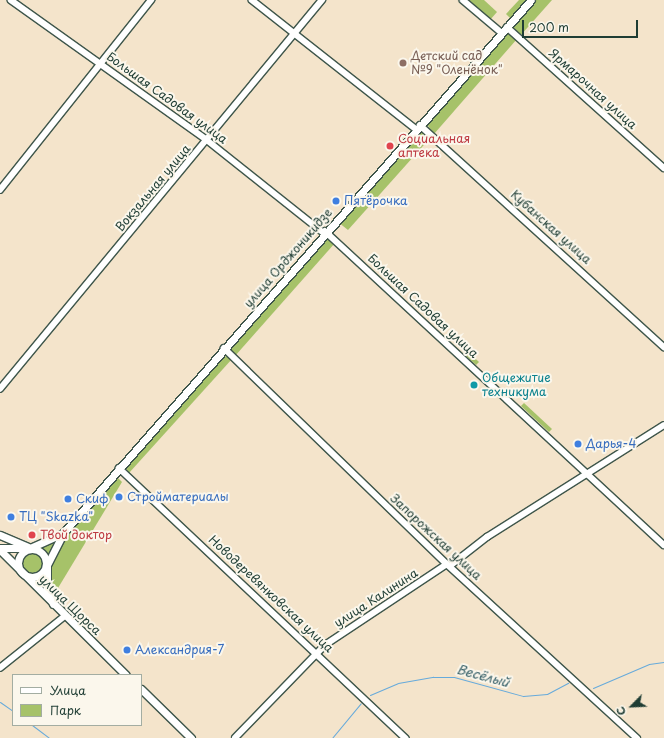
<!DOCTYPE html>
<meta charset="utf-8">
<style>
body{margin:0}
#map{position:relative;width:664px;height:738px;overflow:hidden;background:#f4e4cb;font-family:"Playpen Sans",sans-serif}
div>[style]{position:absolute}
.green>*{inset:0;background:#a6c269}
.round{border-radius:50%}
.stream>*{height:1px;margin:-0.5px;padding:0 0.5px;transform-origin:0.5px;border-radius:0.5px;background:#66aadb}
.roads{filter:drop-shadow(1px 0 #3f564b) drop-shadow(-1px 0 #3f564b) drop-shadow(0 1px #3f564b) drop-shadow(0 -1px #3f564b)}
.minor>*{height:5.5px;margin:-2.75px;padding:0 2.75px;transform-origin:2.75px;border-radius:2.75px;background:#fff}
.major>*{height:7px;margin:-3.5px;padding:0 3.5px;transform-origin:3.5px;border-radius:3.5px;background:#fff}
.major>.ring{margin:-3.5px;padding:0;box-sizing:content-box;background:none;border:7px solid #fff;border-radius:50%}
.dots>*{width:11px;height:11px;translate:-50% -50%;box-sizing:border-box;border:2px solid #fbf7ec;border-radius:50%}
span{translate:-50% -50%;white-space:nowrap;text-align:center;line-height:1.15;-webkit-text-stroke:4px #fbf7ec;paint-order:stroke}
.education-label{font-size:12px;color:#785e54}
.left{translate:0 -50%;text-align:left}
.street-label{font-size:12px;color:#1f3d34}
.health-label{font-size:12px;color:#be3a42}
.shop-label{font-size:12px;color:#366cbe}
.culture-label{font-size:12px;color:#0d838f}
.water-label{font-size:13px;color:#345e66;font-style:italic}
.legend{position:absolute;left:12px;top:674px;width:130px;height:52px;box-sizing:border-box;background:#fbf7ec;border:1px solid #a3ada2;margin:0;padding:5px 7px;list-style:none;font-size:12px;color:#1f3d34}
.legend li{display:flex;align-items:center;gap:8px;height:20px}
.legend b{width:20px;border:1px solid #a3ada2}
.north{position:absolute;left:612px;top:686px;width:40px;height:40px;-webkit-text-stroke:3px #fbf7ec;paint-order:stroke;rotate:246deg;font-size:11px;font-weight:700;line-height:16px;text-align:center;color:#1f3d34}
.north::after{content:'';display:block;margin:auto;width:14px;height:18px;background:#1f3d34;clip-path:polygon(50% 0,100% 100%,50% 72%,0 100%)}
.scale{position:absolute;left:522px;top:20px;width:116px;height:18px;box-sizing:border-box;border:2px solid #1f3d34;border-top:0;padding-left:5px;font-size:12px;line-height:14px;white-space:nowrap;color:#1f3d34;-webkit-text-stroke:3px #fbf7ec;paint-order:stroke}
</style>
<div id="map">
<div class="green">
<div style="clip-path:polygon(465px 0,484px 0,497px 12px,490px 20px)"></div>
<div style="clip-path:polygon(519px 0,527px 0,510px 18px,506px 14px)"></div>
<div style="clip-path:polygon(535px 0,552px 0,520px 36px,512px 25px)"></div>
<div style="clip-path:polygon(506px 32px,517px 39px,434px 134px,426px 123px)"></div>
<div style="clip-path:polygon(419px 131px,431px 137px,348px 230px,338px 222px)"></div>
<div style="clip-path:polygon(326px 235px,335px 243px,235px 356px,229px 346px)"></div>
<div style="clip-path:polygon(467px 351px,479px 362px,476px 365px,464px 354px)"></div>
<div style="clip-path:polygon(222px 355px,232px 359px,129px 473px,125px 467px)"></div>
<div style="clip-path:polygon(524px 403px,552px 429px,549px 432px,521px 406px)"></div>
<div style="clip-path:polygon(117px 477px,122px 482px,52px 598px,49px 566px,65px 535px)"></div>
<div style="clip-path:polygon(57px 539px,48px 555px,40px 547px)"></div>
<div class="round" style="left:21px;top:551px;width:22px;height:22px"></div>
</div>
<div class="stream">
<div style="left:593px;top:688px;width:61px;rotate:-23.2deg"></div>
<div style="left:649px;top:664px;width:15px;rotate:-8deg"></div>
<div style="left:370px;top:695px;width:30px;rotate:-23deg"></div>
<div style="left:398px;top:683px;width:36px;rotate:-10deg"></div>
<div style="left:433px;top:677px;width:21px"></div>
<div style="left:454px;top:677px;width:72px;rotate:15.4deg"></div>
<div style="left:523px;top:696px;width:24px;rotate:-5deg"></div>
<div style="left:547px;top:694px;width:24px;rotate:-28deg"></div>
<div style="left:0;top:702px;width:16px;rotate:35deg"></div>
<div style="left:32px;top:725px;width:21px;rotate:37deg"></div>
<div style="left:332px;top:738px;width:45px;rotate:-50.4deg"></div>
</div>
<div class="roads">
<div class="minor">
<div style="left:11px;top:0;width:241px;rotate:35.5deg"></div>
<div style="left:207px;top:140px;width:149px;rotate:38.5deg"></div>
<div style="left:252px;top:0;width:210px;rotate:38.2deg"></div>
<div style="left:463px;top:0;width:51px;rotate:40.2deg"></div>
<div style="left:507px;top:27px;width:211px;rotate:41.9deg"></div>
<div style="left:420px;top:125px;width:330px;rotate:42.3deg"></div>
<div style="left:0;top:190px;width:243px;rotate:-51.5deg"></div>
<div style="left:325px;top:231px;width:462px;rotate:42.8deg"></div>
<div style="left:224px;top:348px;width:310px;rotate:44.1deg"></div>
<div style="left:447px;top:564px;width:258px;rotate:42.5deg"></div>
<div style="left:0;top:389px;width:505px;rotate:-50.38deg"></div>
<div style="left:119px;top:468px;width:394px;rotate:43.3deg"></div>
<div style="left:450px;top:566px;width:47px;rotate:-38.1deg"></div>
<div style="left:487px;top:537px;width:209px;rotate:-32.3deg"></div>
<div style="left:0;top:668px;width:83px;rotate:-38.7deg"></div>
<div style="left:235px;top:738px;width:129px;rotate:-45.9deg"></div>
<div style="left:325px;top:645px;width:146px;rotate:-33.6deg"></div>
</div>
<div class="major">
<div style="left:0;top:535px;width:30px;rotate:23deg"></div>
<div style="left:0;top:548px;width:30px"></div>
<div style="left:30px;top:548px;width:34px;rotate:-24deg"></div>
<div class="ring" style="left:18px;top:549px;width:21px;height:21px"></div>
<div style="left:0;top:550px;width:177px;rotate:44.8deg"></div>
<div style="left:53px;top:604px;width:17px;rotate:-111deg"></div>
<div style="left:47px;top:588px;width:23px;rotate:-90deg"></div>
<div style="left:47px;top:565px;width:36px;rotate:-63deg"></div>
<div style="left:63px;top:533px;width:709px;rotate:-48.72deg"></div>
<div style="left:141px;top:689px;width:70px;rotate:44.4deg"></div>
</div>
</div>
<div class="dots">
<div style="left:403px;top:63px;background:#8d6e63"></div>
<div style="left:390px;top:146px;background:#e0444e"></div>
<div style="left:336px;top:201px;background:#3f7fe0"></div>
<div style="left:474px;top:385px;background:#0f9aa8"></div>
<div style="left:578px;top:444px;background:#3f7fe0"></div>
<div style="left:119px;top:497px;background:#3f7fe0"></div>
<div style="left:68px;top:499px;background:#3f7fe0"></div>
<div style="left:11px;top:517px;background:#3f7fe0"></div>
<div style="left:32px;top:535px;background:#e0444e"></div>
<div style="left:127px;top:650px;background:#3f7fe0"></div>
</div>
<div class="education-label">
<span class="left" style="left:411px;top:63px">Детский сад<br>№9 "Оленёнок"</span>
</div>
<div class="street-label">
<span style="left:593px;top:89px;rotate:42deg">Ярмарочная улица</span>
<span style="left:167px;top:98px;rotate:36deg">Большая Садовая улица</span>
<span style="left:153px;top:188px;rotate:-50deg">Вокзальная улица</span>
<span style="left:551px;top:227px;rotate:42deg">Кубанская улица</span>
<span style="left:288px;top:258px;rotate:-49deg">улица Орджоникидзе</span>
<span style="left:423px;top:306px;rotate:43deg">Большая Садовая улица</span>
<span style="left:436px;top:537px;rotate:43deg">Запорожская улица</span>
<span style="left:271px;top:594px;rotate:43deg">Новодеревянковская улица</span>
<span style="left:376px;top:598px;rotate:-33deg">улица Калинина</span>
<span style="left:70px;top:605px;rotate:44deg">улица Щорса</span>
</div>
<div class="health-label">
<span class="left" style="left:398px;top:146px">Социальная<br>аптека</span>
<span class="left" style="left:40px;top:535px">Твой доктор</span>
</div>
<div class="shop-label">
<span class="left" style="left:344px;top:201px">Пятёрочка</span>
<span class="left" style="left:586px;top:444px">Дарья-4</span>
<span class="left" style="left:127px;top:497px">Стройматериалы</span>
<span class="left" style="left:76px;top:499px">Скиф</span>
<span class="left" style="left:19px;top:517px">ТЦ "Skazka"</span>
<span class="left" style="left:135px;top:650px">Александрия-7</span>
</div>
<div class="culture-label">
<span class="left" style="left:482px;top:385px">Общежитие<br>техникума</span>
</div>
<div class="water-label">
<span style="left:483px;top:676px;rotate:15deg">Весёлый</span>
</div>
<ul class="legend">
<li><b style="height:5px;background:#fff"></b>Улица</li>
<li><b style="height:11px;background:#a6c269"></b>Парк</li>
</ul>
<div class="north">С</div>
<div class="scale">200 m</div>
</div>
